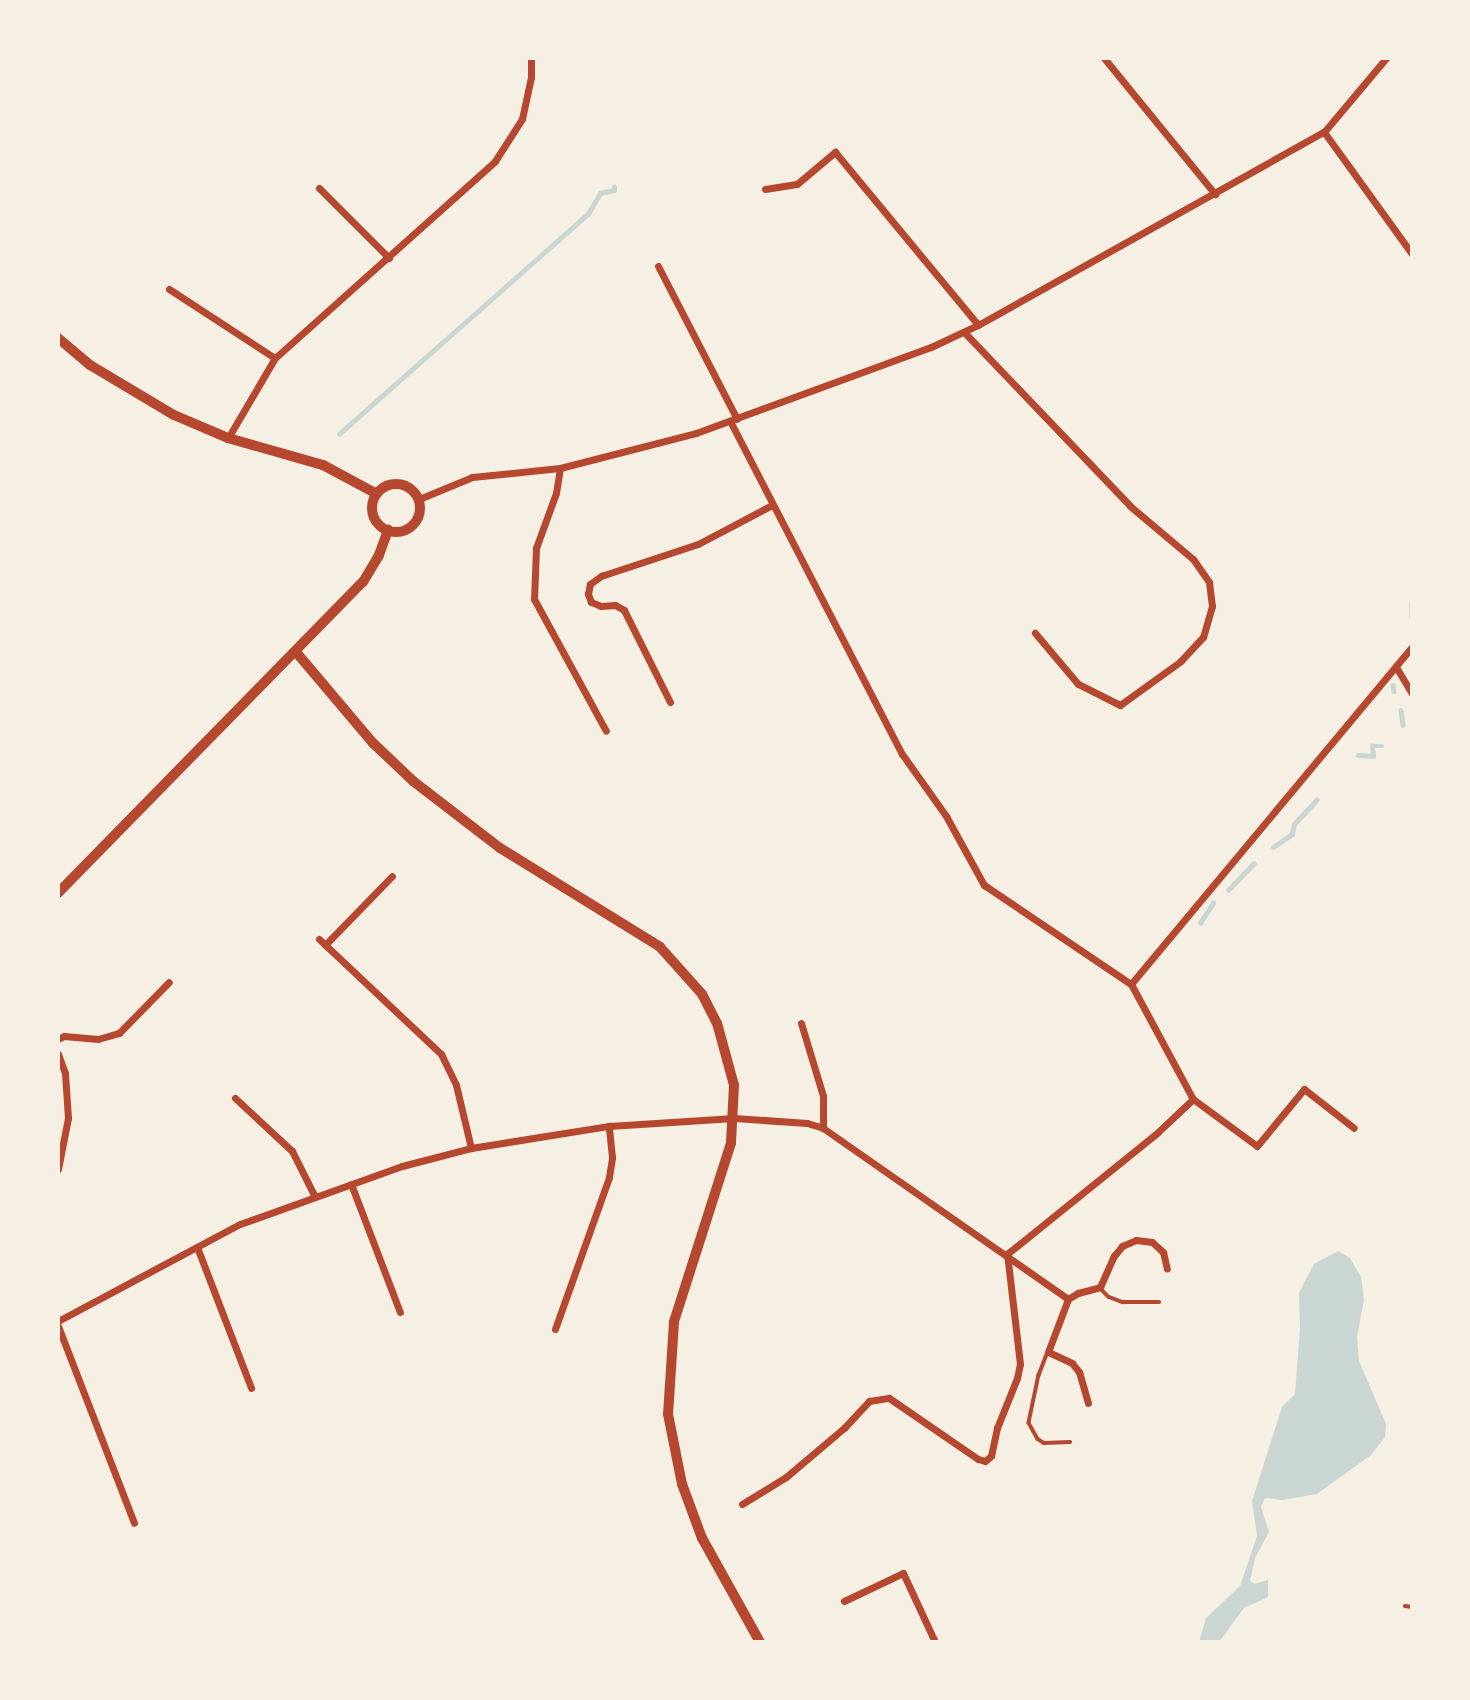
<!DOCTYPE html>
<style>
body{margin:0}
#map{position:relative;width:1470px;height:1700px;overflow:hidden;background:#f6efe4;font-family:Barlow,sans-serif}
div>[style]{position:absolute}
.water>*{inset:0;background:#c9d6d2}
.stream>*{height:4.5px;margin:-2.25px;padding:0 2.25px;transform-origin:2.25px;border-radius:2.25px;background:#c9d6d2}
.service>*{height:3.5px;margin:-1.75px;padding:0 1.75px;transform-origin:1.75px;border-radius:1.75px;background:#b5482f}
.minor>*{height:7px;margin:-3.5px;padding:0 3.5px;transform-origin:3.5px;border-radius:3.5px;background:#b5482f}
.tertiary>*{height:10px;margin:-5px;padding:0 5px;transform-origin:5px;border-radius:5px;background:#b5482f}
.tertiary>.ring{margin:-5px;padding:0;box-sizing:content-box;background:none;border:10px solid #b5482f;border-radius:50%}
span{translate:-50% -50%;white-space:nowrap;text-align:center;line-height:1.15;-webkit-text-stroke:5px #f6efe4;paint-order:stroke}
.frame{position:absolute;inset:0;border:60px solid #f6efe4;pointer-events:none}
</style>
<div id="map">
<div class="water">
<div style="clip-path:polygon(1338px 1251px,1350px 1258px,1361px 1277px,1364px 1300px,1357px 1337px,1359px 1361px,1386px 1424px,1385px 1437px,1371px 1455px,1317px 1494px,1282px 1500px,1265px 1498px,1261px 1507px,1269px 1532px,1255px 1558px,1250px 1581px,1255px 1584px,1268px 1580px,1268px 1597px,1244px 1608px,1219px 1642px,1199px 1642px,1206px 1618px,1240px 1586px,1257px 1536px,1252px 1501px,1282px 1407px,1295px 1394px,1300px 1328px,1299px 1293px,1314px 1264px)"></div>
</div>
<div class="stream">
<div style="left:339px;top:434px;width:332px;rotate:-41.5deg"></div>
<div style="left:588px;top:214px;width:24px;rotate:-60deg"></div>
<div style="left:600px;top:193px;width:14px;rotate:-12deg"></div>
<div style="left:614px;top:190px;width:3px;rotate:-90deg"></div>
<div style="left:1412px;top:602px;width:15px;rotate:90deg"></div>
<div style="left:1393px;top:685px;width:6px;rotate:81deg"></div>
<div style="left:1401px;top:710px;width:15px;rotate:82deg"></div>
<div style="left:1358px;top:755px;width:15px;rotate:4deg"></div>
<div style="left:1373px;top:756px;width:10px;rotate:-96deg"></div>
<div style="left:1372px;top:746px;width:10px"></div>
<div style="left:1273px;top:847px;width:23px;rotate:-34deg"></div>
<div style="left:1292px;top:834px;width:10px;rotate:-79deg"></div>
<div style="left:1294px;top:824px;width:33px;rotate:-47deg"></div>
<div style="left:1228px;top:890px;width:37px;rotate:-46deg"></div>
<div style="left:1200px;top:923px;width:24px;rotate:-57deg"></div>
</div>
<div class="service">
<div style="left:1101px;top:1289px;width:11px;rotate:45deg"></div>
<div style="left:1109px;top:1297px;width:15px;rotate:20deg"></div>
<div style="left:1123px;top:1302px;width:36px"></div>
<div style="left:1048px;top:1352px;width:25px;rotate:111deg"></div>
<div style="left:1039px;top:1375px;width:49px;rotate:101.8deg"></div>
<div style="left:1029px;top:1423px;width:18px;rotate:61deg"></div>
<div style="left:1038px;top:1439px;width:7px;rotate:34deg"></div>
<div style="left:1044px;top:1443px;width:26px;rotate:-2deg"></div>
<div style="left:1405px;top:1606px;width:7px;rotate:8deg"></div>
</div>
<div class="minor">
<div style="left:1104px;top:58px;width:176px;rotate:50.8deg"></div>
<div style="left:1324px;top:132px;width:150px;rotate:54.2deg"></div>
<div style="left:319px;top:188px;width:99px;rotate:45deg"></div>
<div style="left:765px;top:189px;width:32px;rotate:-9deg"></div>
<div style="left:797px;top:184px;width:50px;rotate:-40.1deg"></div>
<div style="left:835px;top:152px;width:224px;rotate:50.4deg"></div>
<div style="left:658px;top:266px;width:172px;rotate:62.7deg"></div>
<div style="left:169px;top:289px;width:126px;rotate:33.1deg"></div>
<div style="left:964px;top:332px;width:240px;rotate:46.3deg"></div>
<div style="left:1130px;top:506px;width:82px;rotate:40.1deg"></div>
<div style="left:1193px;top:559px;width:28px;rotate:55deg"></div>
<div style="left:1209px;top:582px;width:24px;rotate:83deg"></div>
<div style="left:1212px;top:606px;width:32px;rotate:106deg"></div>
<div style="left:1203px;top:637px;width:33px;rotate:133deg"></div>
<div style="left:1181px;top:661px;width:75px;rotate:144.2deg"></div>
<div style="left:1120px;top:705px;width:47px;rotate:-153.4deg"></div>
<div style="left:1078px;top:684px;width:67px;rotate:-130.1deg"></div>
<div style="left:730px;top:421px;width:375px;rotate:62.7deg"></div>
<div style="left:902px;top:754px;width:76px;rotate:54.6deg"></div>
<div style="left:946px;top:816px;width:79px;rotate:61.2deg"></div>
<div style="left:984px;top:885px;width:177px;rotate:34deg"></div>
<div style="left:1131px;top:984px;width:131px;rotate:61.7deg"></div>
<div style="left:1193px;top:1099px;width:79px;rotate:36.3deg"></div>
<div style="left:1257px;top:1146px;width:74px;rotate:-50.5deg"></div>
<div style="left:1304px;top:1089px;width:63px;rotate:38deg"></div>
<div style="left:228px;top:438px;width:93px;rotate:-59.6deg"></div>
<div style="left:275px;top:358px;width:295px;rotate:-41.8deg"></div>
<div style="left:495px;top:161px;width:50px;rotate:-57.3deg"></div>
<div style="left:522px;top:119px;width:43px;rotate:-77.9deg"></div>
<div style="left:531px;top:77px;width:19px;rotate:-90deg"></div>
<div style="left:560px;top:468px;width:25px;rotate:99deg"></div>
<div style="left:556px;top:493px;width:59px;rotate:110deg"></div>
<div style="left:536px;top:548px;width:51px;rotate:92.2deg"></div>
<div style="left:534px;top:599px;width:150px;rotate:61.4deg"></div>
<div style="left:419px;top:499px;width:57px;rotate:-22.5deg"></div>
<div style="left:472px;top:477px;width:88px;rotate:-5.8deg"></div>
<div style="left:560px;top:468px;width:140px;rotate:-14.4deg"></div>
<div style="left:696px;top:433px;width:250px;rotate:-20.1deg"></div>
<div style="left:931px;top:347px;width:52px;rotate:-25.1deg"></div>
<div style="left:978px;top:325px;width:396px;rotate:-29.2deg"></div>
<div style="left:1324px;top:132px;width:97px;rotate:-50deg"></div>
<div style="left:1396px;top:667px;width:31px;rotate:59deg"></div>
<div style="left:670px;top:702px;width:103px;rotate:-116.6deg"></div>
<div style="left:624px;top:610px;width:10px;rotate:-151deg"></div>
<div style="left:615px;top:605px;width:14px;rotate:176deg"></div>
<div style="left:601px;top:606px;width:11px;rotate:-158deg"></div>
<div style="left:591px;top:602px;width:9px;rotate:-111deg"></div>
<div style="left:588px;top:594px;width:10px;rotate:-79deg"></div>
<div style="left:590px;top:584px;width:14px;rotate:-36deg"></div>
<div style="left:601px;top:576px;width:102px;rotate:-18.3deg"></div>
<div style="left:698px;top:544px;width:84px;rotate:-27.8deg"></div>
<div style="left:319px;top:939px;width:168px;rotate:43.3deg"></div>
<div style="left:441px;top:1054px;width:34px;rotate:64deg"></div>
<div style="left:456px;top:1085px;width:65px;rotate:76.6deg"></div>
<div style="left:325px;top:945px;width:96px;rotate:-45.8deg"></div>
<div style="left:1131px;top:984px;width:439px;rotate:-50.2deg"></div>
<div style="left:801px;top:1023px;width:76px;rotate:73.2deg"></div>
<div style="left:823px;top:1096px;width:32px;rotate:90deg"></div>
<div style="left:58px;top:1039px;width:7px;rotate:-27deg"></div>
<div style="left:64px;top:1036px;width:34px;rotate:5deg"></div>
<div style="left:98px;top:1039px;width:22px;rotate:-16deg"></div>
<div style="left:119px;top:1033px;width:71px;rotate:-45.6deg"></div>
<div style="left:58px;top:1054px;width:20px;rotate:70deg"></div>
<div style="left:65px;top:1073px;width:45px;rotate:86.2deg"></div>
<div style="left:68px;top:1118px;width:52px;rotate:101.1deg"></div>
<div style="left:235px;top:1098px;width:78px;rotate:42.9deg"></div>
<div style="left:292px;top:1151px;width:51px;rotate:63.4deg"></div>
<div style="left:351px;top:1184px;width:137px;rotate:69.1deg"></div>
<div style="left:197px;top:1247px;width:151px;rotate:69deg"></div>
<div style="left:58px;top:1321px;width:206px;rotate:-28.1deg"></div>
<div style="left:240px;top:1224px;width:172px;rotate:-19.7deg"></div>
<div style="left:402px;top:1166px;width:71px;rotate:-14.6deg"></div>
<div style="left:471px;top:1148px;width:140px;rotate:-9.1deg"></div>
<div style="left:609px;top:1126px;width:125px;rotate:-3.7deg"></div>
<div style="left:734px;top:1118px;width:73px;rotate:3.9deg"></div>
<div style="left:807px;top:1123px;width:17px;rotate:17deg"></div>
<div style="left:823px;top:1128px;width:299px;rotate:34.9deg"></div>
<div style="left:58px;top:1326px;width:211px;rotate:68.9deg"></div>
<div style="left:555px;top:1329px;width:161px;rotate:-70.4deg"></div>
<div style="left:609px;top:1177px;width:20px;rotate:-81deg"></div>
<div style="left:612px;top:1157px;width:31px;rotate:-96deg"></div>
<div style="left:1088px;top:1403px;width:32px;rotate:-106deg"></div>
<div style="left:1079px;top:1372px;width:11px;rotate:-128deg"></div>
<div style="left:1072px;top:1363px;width:26px;rotate:-155deg"></div>
<div style="left:1048px;top:1352px;width:57px;rotate:-69.3deg"></div>
<div style="left:1068px;top:1299px;width:12px;rotate:-31deg"></div>
<div style="left:1078px;top:1293px;width:23px;rotate:-15deg"></div>
<div style="left:1100px;top:1287px;width:34px;rotate:-66deg"></div>
<div style="left:1114px;top:1256px;width:13px;rotate:-51deg"></div>
<div style="left:1122px;top:1246px;width:15px;rotate:-23deg"></div>
<div style="left:1136px;top:1240px;width:16px;rotate:7deg"></div>
<div style="left:1152px;top:1242px;width:15px;rotate:42deg"></div>
<div style="left:1163px;top:1252px;width:17px;rotate:77deg"></div>
<div style="left:742px;top:1504px;width:52px;rotate:-31.5deg"></div>
<div style="left:786px;top:1477px;width:76px;rotate:-40.2deg"></div>
<div style="left:844px;top:1428px;width:37px;rotate:-47deg"></div>
<div style="left:869px;top:1401px;width:20px;rotate:-9deg"></div>
<div style="left:889px;top:1398px;width:108px;rotate:34.4deg"></div>
<div style="left:978px;top:1459px;width:7px;rotate:16deg"></div>
<div style="left:985px;top:1461px;width:8px;rotate:-40deg"></div>
<div style="left:991px;top:1456px;width:29px;rotate:-78deg"></div>
<div style="left:997px;top:1428px;width:54px;rotate:-68.2deg"></div>
<div style="left:1017px;top:1378px;width:14px;rotate:-78deg"></div>
<div style="left:1020px;top:1364px;width:111px;rotate:-96.7deg"></div>
<div style="left:1007px;top:1254px;width:194px;rotate:-38.9deg"></div>
<div style="left:1158px;top:1132px;width:48px;rotate:-43.3deg"></div>
<div style="left:844px;top:1601px;width:65px;rotate:-25.4deg"></div>
<div style="left:903px;top:1573px;width:76px;rotate:65.1deg"></div>
</div>
<div class="tertiary">
<div style="left:58px;top:338px;width:42px;rotate:40.2deg"></div>
<div style="left:90px;top:365px;width:98px;rotate:30.8deg"></div>
<div style="left:174px;top:415px;width:59px;rotate:23.1deg"></div>
<div style="left:228px;top:438px;width:99px;rotate:15.9deg"></div>
<div style="left:323px;top:465px;width:61px;rotate:28.2deg"></div>
<div class="ring" style="left:372px;top:484px;width:38px;height:38px"></div>
<div style="left:296px;top:652px;width:119px;rotate:49.8deg"></div>
<div style="left:373px;top:743px;width:55px;rotate:43.5deg"></div>
<div style="left:413px;top:781px;width:110px;rotate:37.6deg"></div>
<div style="left:500px;top:848px;width:188px;rotate:31.7deg"></div>
<div style="left:660px;top:947px;width:63px;rotate:48.2deg"></div>
<div style="left:702px;top:994px;width:33px;rotate:63deg"></div>
<div style="left:717px;top:1023px;width:64px;rotate:74.7deg"></div>
<div style="left:734px;top:1085px;width:58px;rotate:93deg"></div>
<div style="left:731px;top:1143px;width:188px;rotate:107.7deg"></div>
<div style="left:674px;top:1322px;width:92px;rotate:93.7deg"></div>
<div style="left:668px;top:1414px;width:71px;rotate:78.7deg"></div>
<div style="left:682px;top:1484px;width:58px;rotate:69.7deg"></div>
<div style="left:702px;top:1538px;width:119px;rotate:60.9deg"></div>
<div style="left:58px;top:893px;width:436px;rotate:-45.6deg"></div>
<div style="left:363px;top:582px;width:31px;rotate:-59deg"></div>
<div style="left:379px;top:555px;width:27px;rotate:-70deg"></div>
</div>
<div class="frame"></div>
</div>
